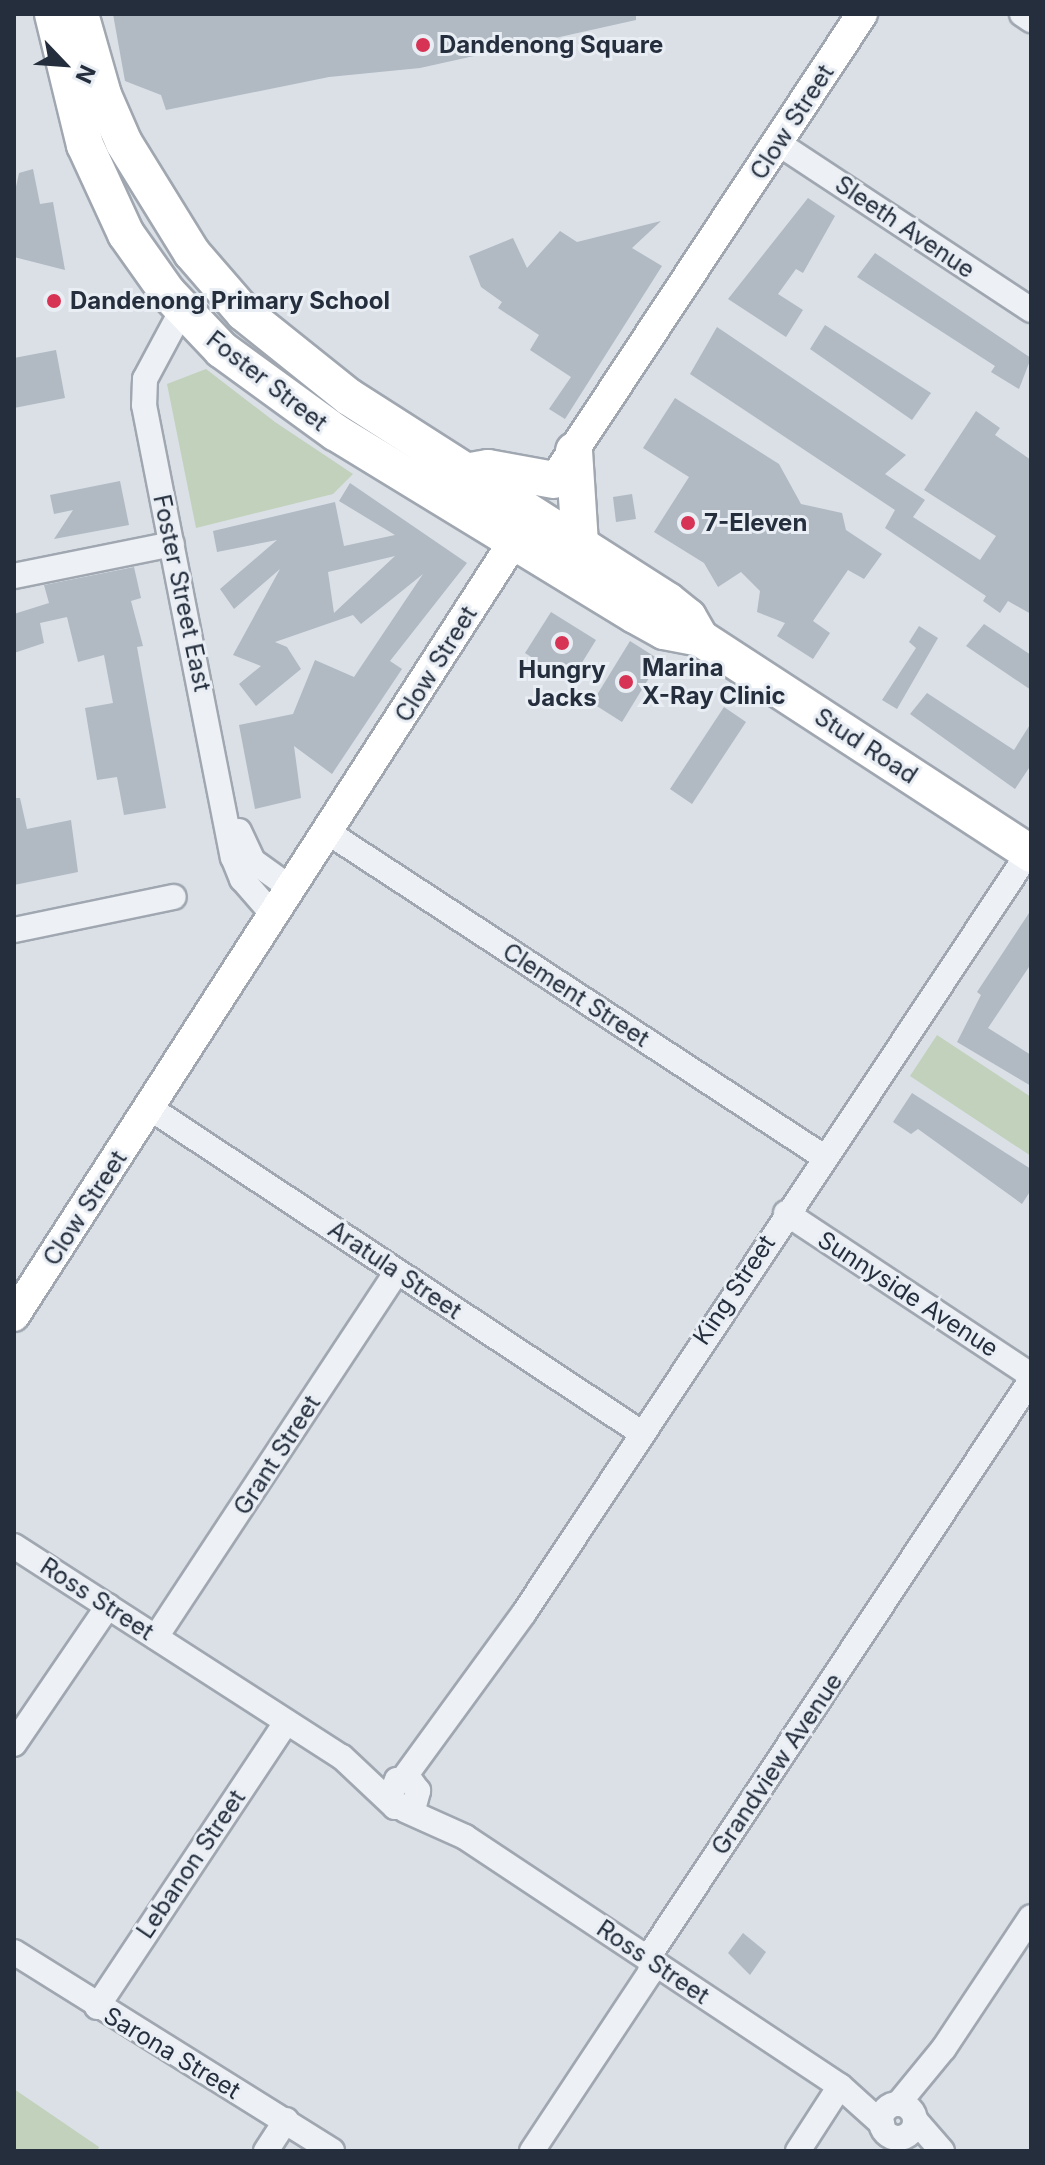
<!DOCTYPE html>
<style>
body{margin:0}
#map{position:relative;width:1045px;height:2165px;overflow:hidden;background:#dae0e6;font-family:Inter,sans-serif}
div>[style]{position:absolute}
.green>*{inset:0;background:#c1d1bb}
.building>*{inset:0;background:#b1b9c3}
.roads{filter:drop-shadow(2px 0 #a0a7b0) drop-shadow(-2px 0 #a0a7b0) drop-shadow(0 2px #a0a7b0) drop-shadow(0 -2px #a0a7b0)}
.minor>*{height:24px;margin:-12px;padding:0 12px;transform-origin:12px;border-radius:12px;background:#edf0f5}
.minor>.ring{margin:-12px;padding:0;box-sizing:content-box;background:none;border:24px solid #edf0f5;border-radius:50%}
.major>*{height:30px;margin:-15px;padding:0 15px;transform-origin:15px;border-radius:15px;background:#fff}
.highway>*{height:36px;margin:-18px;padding:0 18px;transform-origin:18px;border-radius:18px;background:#fff}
.dots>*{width:22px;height:22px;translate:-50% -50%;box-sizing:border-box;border:4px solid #e9eef4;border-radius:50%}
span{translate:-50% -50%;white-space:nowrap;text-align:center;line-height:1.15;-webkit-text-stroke:6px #e9eef4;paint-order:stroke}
.poi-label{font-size:24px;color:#242e3d;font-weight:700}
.left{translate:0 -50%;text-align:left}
.street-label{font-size:24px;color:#242e3d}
.frame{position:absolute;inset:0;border:16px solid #242e3d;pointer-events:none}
.north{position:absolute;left:24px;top:24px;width:80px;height:80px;-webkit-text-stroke:6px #e9eef4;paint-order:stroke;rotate:115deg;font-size:22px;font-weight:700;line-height:32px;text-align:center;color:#242e3d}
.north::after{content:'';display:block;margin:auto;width:28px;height:36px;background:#242e3d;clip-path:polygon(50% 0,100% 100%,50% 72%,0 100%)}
</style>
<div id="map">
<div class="green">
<div style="clip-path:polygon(206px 369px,275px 422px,353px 474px,333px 494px,196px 528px,167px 384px)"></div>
<div style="clip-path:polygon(937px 1035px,1031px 1097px,1031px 1156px,910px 1076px)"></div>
<div style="clip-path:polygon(14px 2089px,99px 2147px,97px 2151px,14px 2151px)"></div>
</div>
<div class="building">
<div style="clip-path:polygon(113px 14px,636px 14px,636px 20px,420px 68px,329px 77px,166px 110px,161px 95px,125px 81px)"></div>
<div style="clip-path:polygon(33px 169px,40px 204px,53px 202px,65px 270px,14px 257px,14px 196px,19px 173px)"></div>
<div style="clip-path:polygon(808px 198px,835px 216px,803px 273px,796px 269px,778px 294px,803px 310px,786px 337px,728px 299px)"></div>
<div style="clip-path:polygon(661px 221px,632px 248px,662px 266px,565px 419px,549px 409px,571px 377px,530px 350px,539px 335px,498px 308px,502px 302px,481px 287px,469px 256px,513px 238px,527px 268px,560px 231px,577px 242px)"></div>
<div style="clip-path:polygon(875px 253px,1031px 358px,1019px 389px,991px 372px,995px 366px,857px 277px)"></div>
<div style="clip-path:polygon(825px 325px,931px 393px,912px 420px,810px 349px)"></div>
<div style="clip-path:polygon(717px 327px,906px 455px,885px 474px,925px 500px,913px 517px,980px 560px,996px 536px,924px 490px,976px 411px,1000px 428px,995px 435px,1031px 460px,1031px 614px,1008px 601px,1000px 613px,983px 601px,986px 596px,885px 528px,895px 510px,690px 374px)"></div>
<div style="clip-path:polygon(56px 350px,65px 398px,14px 408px,14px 358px)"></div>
<div style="clip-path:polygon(675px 398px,779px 464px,801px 504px,842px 513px,846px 530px,882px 554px,864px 579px,848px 570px,813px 621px,830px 633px,813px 659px,777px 636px,785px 623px,757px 612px,760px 591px,741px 572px,718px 587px,704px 563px,654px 532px,689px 477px,643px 448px)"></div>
<div style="clip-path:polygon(120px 481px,129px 525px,54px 539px,73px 510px,54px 514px,50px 495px)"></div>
<div style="clip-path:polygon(evenodd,350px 483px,467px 563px,390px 661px,402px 669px,332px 774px,294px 746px,301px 798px,255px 809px,239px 725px,293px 714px,315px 660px,354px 677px,423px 574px,361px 624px,353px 615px,275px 642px,287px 647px,301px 669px,256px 706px,239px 684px,261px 666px,233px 655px,280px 569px,234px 609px,220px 589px,277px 540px,217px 552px,213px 531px,335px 502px,344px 546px,395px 535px,339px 501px,350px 483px,395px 556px,334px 613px,328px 572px,395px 556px)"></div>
<div style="clip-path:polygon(632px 494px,636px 519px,616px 522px,613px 497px)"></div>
<div style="clip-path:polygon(134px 567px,141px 598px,131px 601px,143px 646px,137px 647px,166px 808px,124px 815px,117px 777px,97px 780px,85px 708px,113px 703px,104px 655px,78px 662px,67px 617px,40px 623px,44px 643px,14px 653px,14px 614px,49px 603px,44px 585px)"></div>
<div style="clip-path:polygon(551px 612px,596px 640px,570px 682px,525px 653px)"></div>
<div style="clip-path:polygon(984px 624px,1031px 655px,1031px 690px,966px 646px)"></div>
<div style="clip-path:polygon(919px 626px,938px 638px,897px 709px,882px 700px,916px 648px,909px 642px)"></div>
<div style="clip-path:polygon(630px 641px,660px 660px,622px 722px,592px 703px)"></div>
<div style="clip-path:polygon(927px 693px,1014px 750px,1031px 723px,1031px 765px,1015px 789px,910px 714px)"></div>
<div style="clip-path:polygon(724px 707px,746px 722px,692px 804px,670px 789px)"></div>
<div style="clip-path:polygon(14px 798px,20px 798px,27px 829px,71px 820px,78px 872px,14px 885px)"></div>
<div style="clip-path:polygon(1031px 910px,1031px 964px,988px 1028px,1031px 1055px,1031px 1086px,957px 1042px,981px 995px,977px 992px)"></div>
<div style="clip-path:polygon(912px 1093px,1031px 1169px,1031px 1190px,1022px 1204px,918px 1129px,911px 1134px,893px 1122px)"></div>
<div style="clip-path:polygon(743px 1933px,766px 1952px,750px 1975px,728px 1953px)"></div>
</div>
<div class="roads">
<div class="minor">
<div style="left:1022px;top:14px;width:11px;rotate:34deg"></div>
<div style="left:778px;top:143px;width:303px;rotate:33.4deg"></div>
<div style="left:182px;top:310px;width:78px;rotate:118.2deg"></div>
<div style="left:145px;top:379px;width:26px;rotate:92deg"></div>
<div style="left:144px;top:405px;width:461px;rotate:78.9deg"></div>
<div style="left:233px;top:857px;width:24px;rotate:68deg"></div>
<div style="left:242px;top:879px;width:50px;rotate:49deg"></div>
<div style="left:14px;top:576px;width:161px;rotate:-11.4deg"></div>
<div style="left:239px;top:831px;width:33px;rotate:65deg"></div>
<div style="left:253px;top:861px;width:48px;rotate:35.7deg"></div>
<div style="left:329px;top:833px;width:592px;rotate:33.21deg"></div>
<div style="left:14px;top:930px;width:163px;rotate:-11.7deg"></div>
<div style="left:150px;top:1108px;width:587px;rotate:33.47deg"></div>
<div style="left:786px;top:1213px;width:294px;rotate:33.5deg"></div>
<div style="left:14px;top:1546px;width:390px;rotate:32.8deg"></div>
<div style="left:342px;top:1757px;width:73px;rotate:43.3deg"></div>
<div style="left:395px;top:1807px;width:19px;rotate:-3deg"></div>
<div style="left:414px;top:1806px;width:16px;rotate:-75deg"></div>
<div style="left:418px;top:1791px;width:14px;rotate:-126deg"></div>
<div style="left:410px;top:1780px;width:13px;rotate:180deg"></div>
<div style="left:397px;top:1780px;width:21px;rotate:113deg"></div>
<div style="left:156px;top:1637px;width:437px;rotate:-56.6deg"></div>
<div style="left:14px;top:1744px;width:167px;rotate:-55.7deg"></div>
<div style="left:403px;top:1779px;width:205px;rotate:-53.9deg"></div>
<div style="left:524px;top:1613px;width:917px;rotate:-56.43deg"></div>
<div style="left:405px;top:1810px;width:66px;rotate:24.2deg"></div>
<div style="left:465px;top:1837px;width:450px;rotate:33.6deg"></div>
<div style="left:840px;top:2086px;width:57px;rotate:42.1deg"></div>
<div style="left:14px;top:1952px;width:375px;rotate:32deg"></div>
<div style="left:97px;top:2007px;width:342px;rotate:-56.4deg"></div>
<div style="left:898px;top:2104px;width:72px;rotate:-50.6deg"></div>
<div style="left:944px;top:2048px;width:157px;rotate:-56.4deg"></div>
<div class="ring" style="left:881px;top:2104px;width:10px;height:10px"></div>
<div style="left:915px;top:2120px;width:41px;rotate:48.9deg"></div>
<div style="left:266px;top:2151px;width:37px;rotate:-57deg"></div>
<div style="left:532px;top:2151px;width:214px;rotate:-56.5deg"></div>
<div style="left:650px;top:1973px;width:23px;rotate:-83deg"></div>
<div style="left:653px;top:1950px;width:684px;rotate:-56.45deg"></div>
<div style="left:798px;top:2151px;width:77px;rotate:-57.1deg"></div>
</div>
<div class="major">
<div style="left:560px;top:471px;width:548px;rotate:-56.54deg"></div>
<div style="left:14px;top:1316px;width:943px;rotate:-57.17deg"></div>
</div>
<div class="highway">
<div style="left:53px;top:14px;width:135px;rotate:76.3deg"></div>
<div style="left:85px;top:145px;width:98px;rotate:65.3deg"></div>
<div style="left:126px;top:234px;width:71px;rotate:54.7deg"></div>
<div style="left:167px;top:292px;width:80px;rotate:46.5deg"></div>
<div style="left:222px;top:350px;width:140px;rotate:36deg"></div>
<div style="left:335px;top:432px;width:351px;rotate:31.4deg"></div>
<div style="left:635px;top:615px;width:33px;rotate:29deg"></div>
<div style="left:664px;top:631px;width:37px;rotate:11deg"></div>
<div style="left:700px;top:638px;width:395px;rotate:33.1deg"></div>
<div style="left:80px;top:14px;width:84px;rotate:74.1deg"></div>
<div style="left:103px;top:95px;width:52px;rotate:66.4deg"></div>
<div style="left:124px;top:143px;width:129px;rotate:58.3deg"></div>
<div style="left:192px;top:253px;width:79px;rotate:49.1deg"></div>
<div style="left:244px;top:313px;width:134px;rotate:38.7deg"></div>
<div style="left:349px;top:397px;width:379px;rotate:32.6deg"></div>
<div style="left:668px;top:601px;width:26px;rotate:39deg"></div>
<div style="left:688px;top:617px;width:24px;rotate:60deg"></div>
<div style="left:574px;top:451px;width:94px;rotate:86.3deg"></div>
<div style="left:471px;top:471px;width:17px;rotate:-10deg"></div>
<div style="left:488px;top:468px;width:67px;rotate:10.3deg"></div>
</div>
</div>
<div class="dots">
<div style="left:423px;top:45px;background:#d73354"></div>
<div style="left:54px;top:301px;background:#d73354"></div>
<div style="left:688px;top:523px;background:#d73354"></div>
<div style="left:562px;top:643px;background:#d73354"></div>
<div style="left:626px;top:682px;background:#d73354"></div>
</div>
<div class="poi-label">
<span class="left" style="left:439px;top:45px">Dandenong Square</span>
<span class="left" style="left:70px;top:301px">Dandenong Primary School</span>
<span class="left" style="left:704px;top:523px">7-Eleven</span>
<span class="left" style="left:642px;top:682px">Marina<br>X-Ray Clinic</span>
<span style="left:562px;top:684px">Hungry<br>Jacks</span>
</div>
<div class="street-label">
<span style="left:792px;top:122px;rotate:-57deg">Clow Street</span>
<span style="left:905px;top:227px;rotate:34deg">Sleeth Avenue</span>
<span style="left:267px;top:381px;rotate:38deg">Foster Street</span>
<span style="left:182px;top:593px;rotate:78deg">Foster Street East</span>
<span style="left:436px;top:664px;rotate:-58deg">Clow Street</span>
<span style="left:866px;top:746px;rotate:33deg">Stud Road</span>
<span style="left:576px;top:995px;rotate:33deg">Clement Street</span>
<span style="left:85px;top:1208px;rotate:-57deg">Clow Street</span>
<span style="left:395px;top:1270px;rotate:34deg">Aratula Street</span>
<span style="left:734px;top:1290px;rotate:-56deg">King Street</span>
<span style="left:908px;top:1294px;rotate:33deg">Sunnyside Avenue</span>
<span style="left:277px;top:1455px;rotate:-57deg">Grant Street</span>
<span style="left:97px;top:1599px;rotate:33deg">Ross Street</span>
<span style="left:777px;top:1764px;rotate:-56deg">Grandview Avenue</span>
<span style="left:191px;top:1864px;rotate:-56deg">Lebanon Street</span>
<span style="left:653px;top:1962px;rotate:34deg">Ross Street</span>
<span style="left:172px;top:2053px;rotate:31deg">Sarona Street</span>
</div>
<div class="frame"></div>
<div class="north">N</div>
</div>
